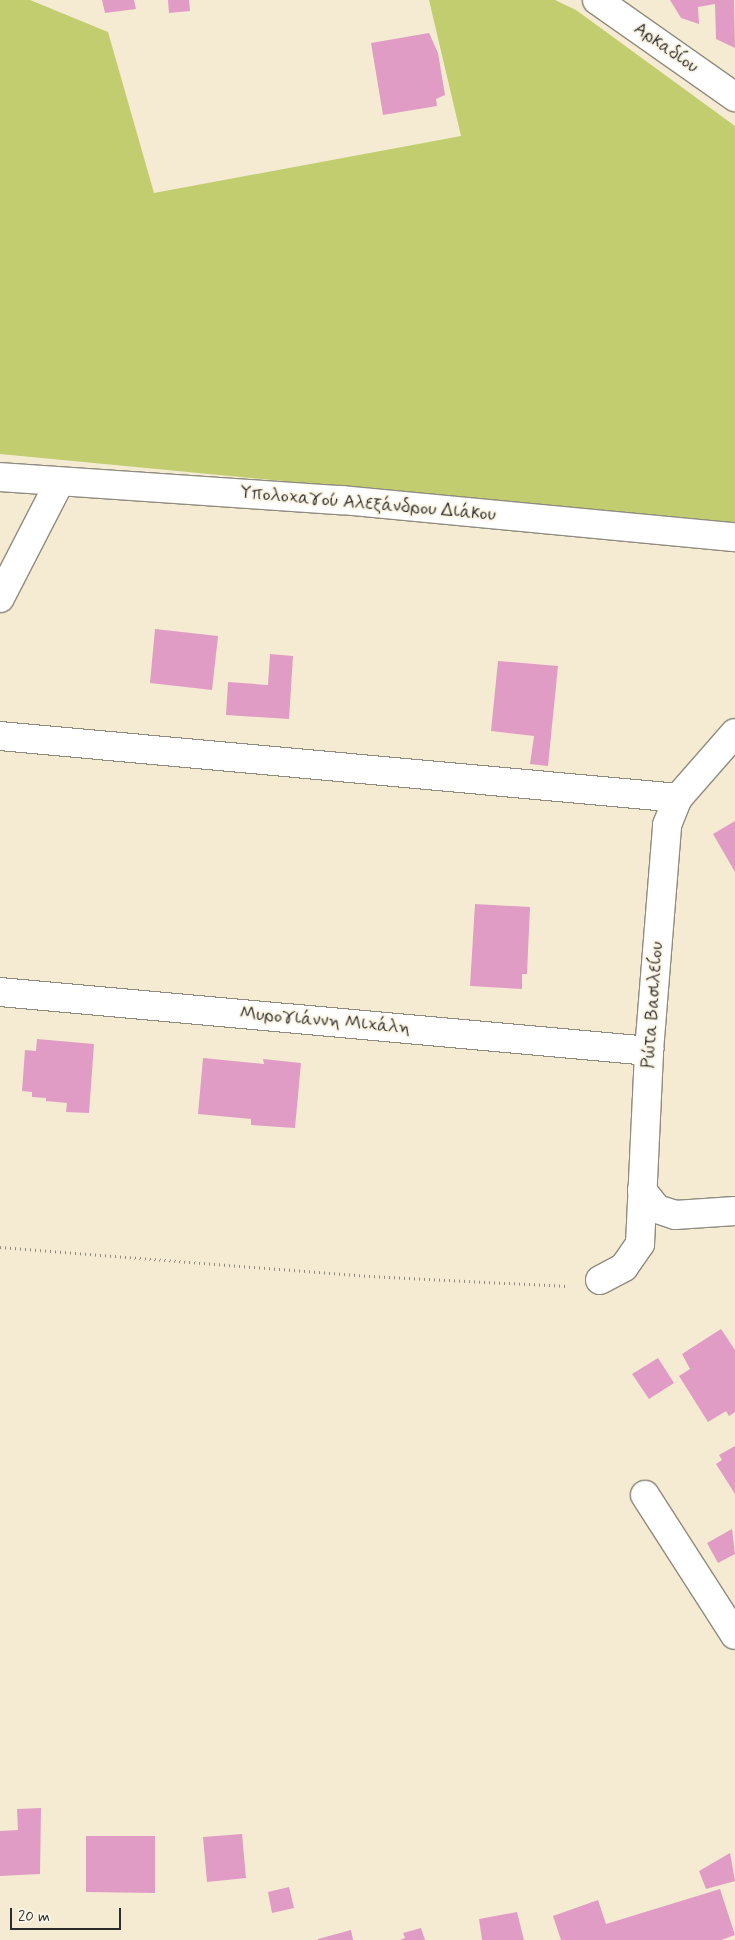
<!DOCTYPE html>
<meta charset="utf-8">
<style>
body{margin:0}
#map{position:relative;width:735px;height:1940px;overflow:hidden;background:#f5ebd3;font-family:Mynerve,sans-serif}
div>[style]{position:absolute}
.green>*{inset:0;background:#c1cd6f}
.building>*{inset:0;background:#e19cc6}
.path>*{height:3px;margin-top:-1.5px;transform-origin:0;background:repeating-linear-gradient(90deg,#908b7f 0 1px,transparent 0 5px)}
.roads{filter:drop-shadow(1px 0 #908b7f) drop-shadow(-1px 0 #908b7f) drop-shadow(0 1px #908b7f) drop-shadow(0 -1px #908b7f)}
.minor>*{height:28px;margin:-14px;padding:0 14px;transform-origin:14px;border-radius:14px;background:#fff}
span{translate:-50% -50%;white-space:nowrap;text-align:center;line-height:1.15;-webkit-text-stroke:4px #fcf5e5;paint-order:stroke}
.street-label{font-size:18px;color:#2b2b2b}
.scale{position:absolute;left:10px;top:1908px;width:111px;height:22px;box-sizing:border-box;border:2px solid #2b2b2b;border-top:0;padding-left:6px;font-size:15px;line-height:18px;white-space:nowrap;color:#2b2b2b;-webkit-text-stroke:4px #fcf5e5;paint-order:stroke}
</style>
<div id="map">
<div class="green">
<div style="clip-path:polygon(0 0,30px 0,108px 32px,154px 193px,461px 136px,429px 0,555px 0,576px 10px,735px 126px,735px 524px,0 454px)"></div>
</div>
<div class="building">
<div style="clip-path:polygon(102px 0,134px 0,136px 9px,105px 13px)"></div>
<div style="clip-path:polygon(168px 0,189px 0,190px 11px,169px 13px)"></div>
<div style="clip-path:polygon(670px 0,734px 0,735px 48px,716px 39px,715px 4px,698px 7px,699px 24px,681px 18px)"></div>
<div style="clip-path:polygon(429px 33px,438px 53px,445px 95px,436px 99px,437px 106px,383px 115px,371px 43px)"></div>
<div style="clip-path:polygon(155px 629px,218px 636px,212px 690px,150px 683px)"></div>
<div style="clip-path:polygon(270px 654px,293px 656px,289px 719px,226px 715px,228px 682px,268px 685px)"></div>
<div style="clip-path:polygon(498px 661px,558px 666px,548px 766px,530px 764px,534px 736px,491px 731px)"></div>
<div style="clip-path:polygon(735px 821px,735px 872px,713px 834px)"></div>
<div style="clip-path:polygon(475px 904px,530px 907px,527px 974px,522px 974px,522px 989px,470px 986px)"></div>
<div style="clip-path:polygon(37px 1039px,94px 1044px,89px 1113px,66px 1112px,67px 1103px,46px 1101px,46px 1098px,32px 1097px,32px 1092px,22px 1091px,25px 1050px,36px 1051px)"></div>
<div style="clip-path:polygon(203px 1058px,264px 1064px,263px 1059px,301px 1063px,295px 1128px,251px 1125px,251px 1119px,198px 1114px)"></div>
<div style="clip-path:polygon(721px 1329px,735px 1350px,735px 1412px,729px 1416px,726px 1411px,708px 1422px,679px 1376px,690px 1369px,682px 1354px)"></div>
<div style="clip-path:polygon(658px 1358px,674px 1383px,649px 1399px,632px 1374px)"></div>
<div style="clip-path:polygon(735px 1446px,735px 1494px,716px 1464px,722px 1460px,719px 1455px)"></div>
<div style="clip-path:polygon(732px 1529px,735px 1554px,718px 1563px,707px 1543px)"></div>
<div style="clip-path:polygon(41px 1808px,40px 1874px,0 1876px,0 1831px,18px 1830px,17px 1809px)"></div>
<div style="clip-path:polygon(242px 1834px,246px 1878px,207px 1882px,203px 1837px)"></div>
<div style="clip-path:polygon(86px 1836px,155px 1836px,155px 1893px,86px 1892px)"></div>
<div style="clip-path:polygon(730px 1853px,735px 1881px,706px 1889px,699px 1871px)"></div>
<div style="clip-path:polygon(289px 1887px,294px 1908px,272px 1913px,268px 1892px)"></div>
<div style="clip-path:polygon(720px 1889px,735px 1935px,721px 1940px,561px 1940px,553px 1916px,598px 1900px,606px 1924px)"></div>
<div style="clip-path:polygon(517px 1912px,524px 1940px,482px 1940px,479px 1919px)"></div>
<div style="clip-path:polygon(421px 1928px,425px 1940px,400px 1940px,405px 1938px,403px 1933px)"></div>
<div style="clip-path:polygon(351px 1930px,353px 1940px,318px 1940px,318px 1939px)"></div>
</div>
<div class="path">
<div style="left:0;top:1247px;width:370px;rotate:4.5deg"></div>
<div style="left:369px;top:1276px;width:199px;rotate:2.9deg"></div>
</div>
<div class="roads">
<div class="minor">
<div style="left:597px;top:0;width:169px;rotate:35.1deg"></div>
<div style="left:0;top:477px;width:342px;rotate:3.9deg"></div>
<div style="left:341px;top:500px;width:396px;rotate:5.4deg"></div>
<div style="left:0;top:598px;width:129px;rotate:-62.8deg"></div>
<div style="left:0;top:736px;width:681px;rotate:5.22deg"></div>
<div style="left:0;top:992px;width:652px;rotate:5.19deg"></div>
<div style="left:642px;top:1190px;width:24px;rotate:52deg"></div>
<div style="left:657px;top:1209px;width:19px;rotate:18deg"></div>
<div style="left:675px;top:1215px;width:60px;rotate:-3.8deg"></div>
<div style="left:600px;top:1280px;width:27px;rotate:-28deg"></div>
<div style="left:624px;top:1267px;width:28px;rotate:-55deg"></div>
<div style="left:640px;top:1244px;width:193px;rotate:-87.3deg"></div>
<div style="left:649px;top:1051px;width:227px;rotate:-85.4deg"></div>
<div style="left:667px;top:825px;width:29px;rotate:-68deg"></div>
<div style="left:678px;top:798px;width:86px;rotate:-48.8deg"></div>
<div style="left:645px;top:1495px;width:166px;rotate:57.3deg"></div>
</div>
</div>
<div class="street-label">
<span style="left:666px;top:48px;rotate:35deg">Αρκαδίου</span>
<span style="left:368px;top:504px;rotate:5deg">Υπολοχαγού Αλεξάνδρου Διάκου</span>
<span style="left:653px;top:1005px;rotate:-86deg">Ρώτα Βασιλείου</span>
<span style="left:325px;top:1021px;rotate:5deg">Μυρογιάννη Μιχάλη</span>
</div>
<div class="scale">20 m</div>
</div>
